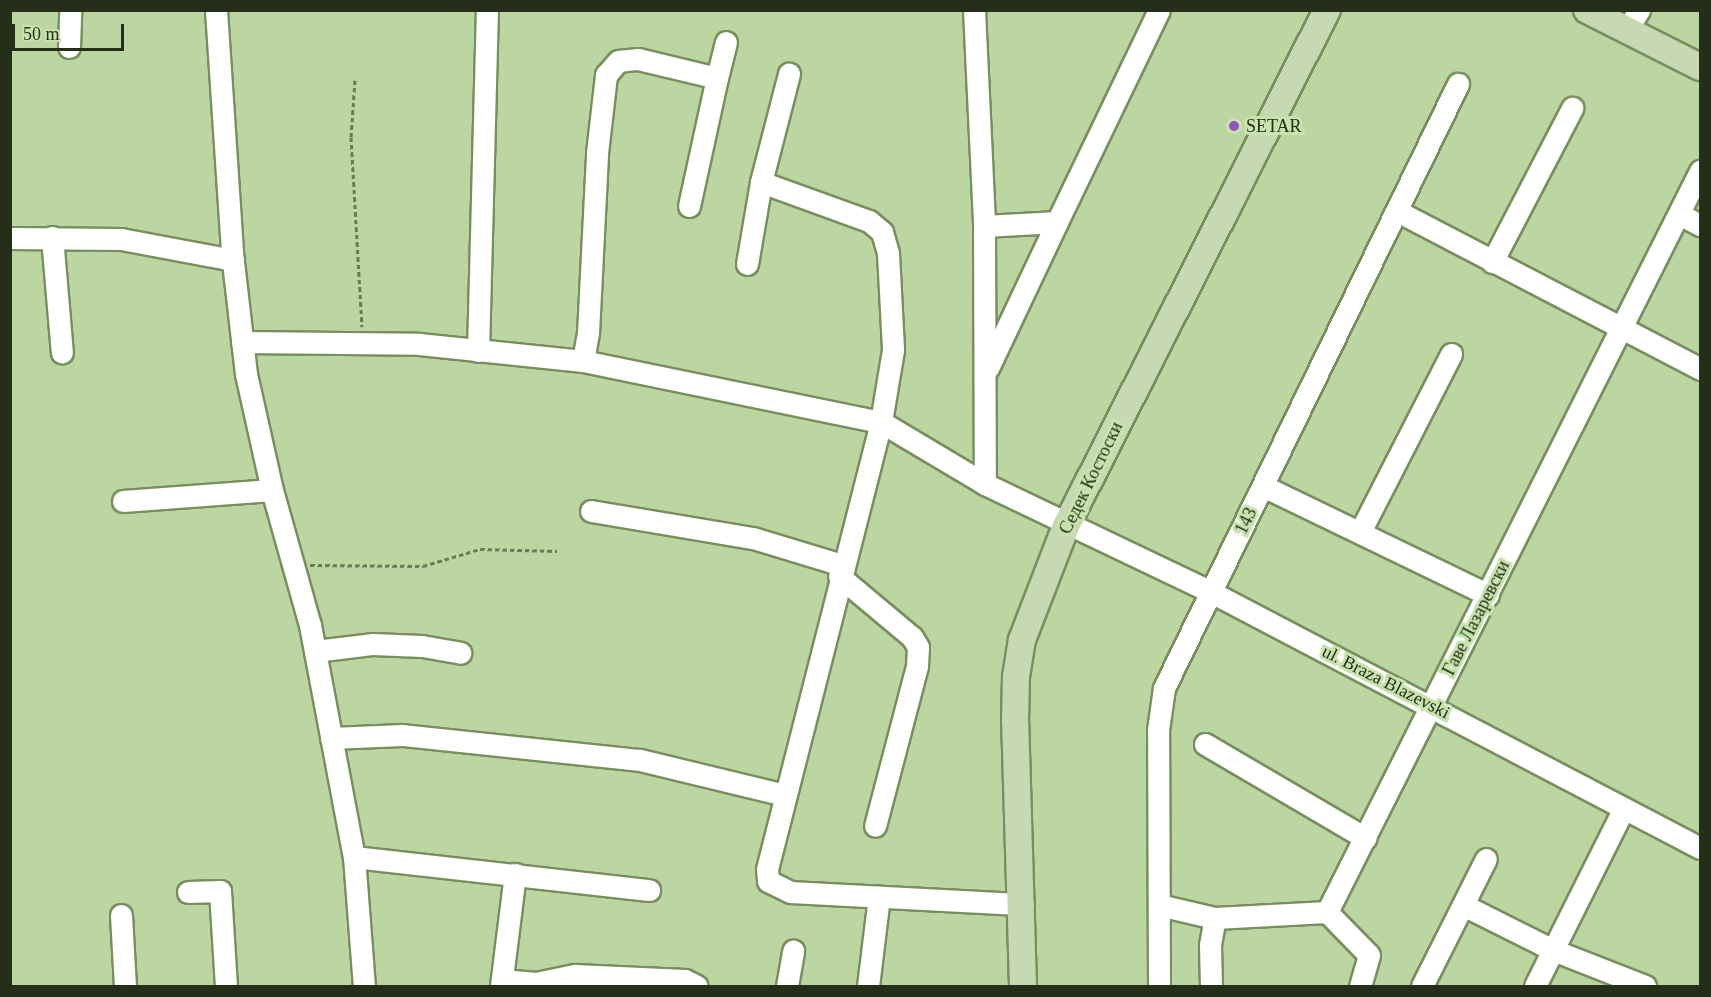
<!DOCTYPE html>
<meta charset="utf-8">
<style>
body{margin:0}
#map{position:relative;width:1711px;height:997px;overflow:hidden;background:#bbd6a0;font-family:Georgia,serif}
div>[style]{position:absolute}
.path>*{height:3px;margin-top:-1.5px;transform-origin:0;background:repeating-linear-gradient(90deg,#687a56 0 4.5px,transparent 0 7.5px)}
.roads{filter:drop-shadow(2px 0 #778f5d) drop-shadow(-2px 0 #778f5d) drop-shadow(0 2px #778f5d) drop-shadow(0 -2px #778f5d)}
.minor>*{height:21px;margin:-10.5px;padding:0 10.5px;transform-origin:10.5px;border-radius:10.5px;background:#fff}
.major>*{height:26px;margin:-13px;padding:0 13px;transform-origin:13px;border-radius:13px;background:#c6d9b2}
.dots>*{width:16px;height:16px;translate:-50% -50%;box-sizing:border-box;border:3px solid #c8e3ad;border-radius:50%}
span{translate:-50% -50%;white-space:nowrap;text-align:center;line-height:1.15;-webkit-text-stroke:6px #c8e3ad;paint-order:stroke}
.poi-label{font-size:18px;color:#242e19}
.left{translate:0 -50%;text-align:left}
.street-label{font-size:18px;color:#242e19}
.frame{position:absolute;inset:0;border:12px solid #242e19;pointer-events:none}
.scale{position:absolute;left:12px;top:24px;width:112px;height:27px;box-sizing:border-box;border:3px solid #242e19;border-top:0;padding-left:8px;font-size:18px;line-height:21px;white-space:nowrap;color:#242e19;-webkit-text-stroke:4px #c8e3ad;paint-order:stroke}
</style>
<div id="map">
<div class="path">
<div style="left:355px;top:80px;width:57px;rotate:94deg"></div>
<div style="left:351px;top:137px;width:190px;rotate:86.7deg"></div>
<div style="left:310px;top:565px;width:113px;rotate:0.5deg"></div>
<div style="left:423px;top:566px;width:59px;rotate:-16.6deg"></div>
<div style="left:480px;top:549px;width:77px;rotate:1.5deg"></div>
</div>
<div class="roads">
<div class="minor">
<div style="left:216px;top:10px;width:244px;rotate:86.2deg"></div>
<div style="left:232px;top:253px;width:122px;rotate:83.4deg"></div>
<div style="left:246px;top:374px;width:119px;rotate:77.4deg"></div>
<div style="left:272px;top:490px;width:140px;rotate:74.3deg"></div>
<div style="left:310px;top:625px;width:236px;rotate:79.3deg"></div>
<div style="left:354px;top:857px;width:129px;rotate:85.6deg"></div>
<div style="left:974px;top:10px;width:216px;rotate:87.3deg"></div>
<div style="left:984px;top:226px;width:258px;rotate:89.8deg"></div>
<div style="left:1626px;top:31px;width:25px;rotate:-58deg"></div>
<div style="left:69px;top:47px;width:37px;rotate:-88deg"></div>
<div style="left:761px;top:182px;width:112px;rotate:-75.5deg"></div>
<div style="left:689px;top:206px;width:131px;rotate:-77.7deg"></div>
<div style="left:1397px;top:211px;width:342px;rotate:27.5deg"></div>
<div style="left:1679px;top:214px;width:24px;rotate:28deg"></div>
<div style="left:984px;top:226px;width:73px;rotate:-3.1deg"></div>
<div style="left:1057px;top:222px;width:235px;rotate:-64.3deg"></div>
<div style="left:52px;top:237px;width:116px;rotate:85.1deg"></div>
<div style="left:10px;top:238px;width:111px;rotate:0.5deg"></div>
<div style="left:121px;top:239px;width:114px;rotate:10.6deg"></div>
<div style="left:1492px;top:262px;width:174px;rotate:-62.5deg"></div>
<div style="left:747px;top:264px;width:83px;rotate:-80.3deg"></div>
<div style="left:761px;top:182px;width:115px;rotate:19.9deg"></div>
<div style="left:869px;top:221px;width:17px;rotate:40deg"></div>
<div style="left:882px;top:232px;width:22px;rotate:74deg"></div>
<div style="left:888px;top:253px;width:97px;rotate:87deg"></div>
<div style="left:893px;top:350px;width:73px;rotate:99.5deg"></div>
<div style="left:881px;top:422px;width:461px;rotate:104.3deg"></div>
<div style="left:767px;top:869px;width:12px;rotate:85deg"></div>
<div style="left:768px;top:881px;width:25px;rotate:26deg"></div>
<div style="left:791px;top:892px;width:232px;rotate:3deg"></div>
<div style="left:242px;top:342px;width:177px;rotate:0.6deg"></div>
<div style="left:419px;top:344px;width:165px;rotate:5.9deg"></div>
<div style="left:583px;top:361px;width:304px;rotate:11.6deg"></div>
<div style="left:881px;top:422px;width:121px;rotate:30.8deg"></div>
<div style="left:985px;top:484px;width:250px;rotate:25.5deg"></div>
<div style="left:1211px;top:592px;width:552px;rotate:27.63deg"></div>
<div style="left:478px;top:351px;width:341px;rotate:-88.5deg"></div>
<div style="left:583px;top:361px;width:28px;rotate:-80deg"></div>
<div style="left:588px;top:333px;width:180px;rotate:-87.1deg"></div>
<div style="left:597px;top:153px;width:79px;rotate:-83.4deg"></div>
<div style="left:606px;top:75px;width:18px;rotate:-49deg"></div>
<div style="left:618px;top:61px;width:20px;rotate:-6deg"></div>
<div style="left:638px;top:59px;width:81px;rotate:13.5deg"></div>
<div style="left:717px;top:78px;width:37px;rotate:-76deg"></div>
<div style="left:988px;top:368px;width:161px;rotate:-64.7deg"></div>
<div style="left:1263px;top:486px;width:250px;rotate:25.8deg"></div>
<div style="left:123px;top:501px;width:149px;rotate:-4.2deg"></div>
<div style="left:591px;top:511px;width:164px;rotate:9.5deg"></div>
<div style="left:753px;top:538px;width:93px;rotate:16.9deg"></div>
<div style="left:1360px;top:532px;width:200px;rotate:-62.9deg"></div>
<div style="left:839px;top:576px;width:95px;rotate:39.9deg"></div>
<div style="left:912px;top:637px;width:12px;rotate:59deg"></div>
<div style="left:918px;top:647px;width:19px;rotate:93deg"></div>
<div style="left:917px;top:666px;width:165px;rotate:104.7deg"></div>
<div style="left:315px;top:651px;width:57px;rotate:-7deg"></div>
<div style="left:372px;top:644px;width:50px;rotate:2.3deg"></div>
<div style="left:422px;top:646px;width:39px;rotate:10deg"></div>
<div style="left:331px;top:738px;width:71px;rotate:-2.4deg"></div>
<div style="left:402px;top:735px;width:239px;rotate:6deg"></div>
<div style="left:640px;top:760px;width:149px;rotate:13.6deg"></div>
<div style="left:1205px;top:744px;width:186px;rotate:30.4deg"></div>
<div style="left:1623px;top:810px;width:157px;rotate:116.6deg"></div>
<div style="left:1553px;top:950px;width:99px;rotate:21.4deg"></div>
<div style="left:354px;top:857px;width:297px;rotate:6.4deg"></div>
<div style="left:188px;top:892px;width:32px;rotate:-2deg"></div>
<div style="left:220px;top:891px;width:95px;rotate:86.4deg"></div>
<div style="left:1159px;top:905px;width:57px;rotate:13.1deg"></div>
<div style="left:1215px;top:918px;width:112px;rotate:-3.1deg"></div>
<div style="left:1327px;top:912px;width:830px;rotate:-63.28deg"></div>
<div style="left:1463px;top:905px;width:101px;rotate:26.6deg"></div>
<div style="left:1553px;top:950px;width:40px;rotate:116.6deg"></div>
<div style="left:1327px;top:912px;width:60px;rotate:45.7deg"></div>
<div style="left:1369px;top:955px;width:32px;rotate:106deg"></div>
<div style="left:121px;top:915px;width:71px;rotate:86.8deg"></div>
<div style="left:502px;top:980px;width:34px;rotate:5deg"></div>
<div style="left:536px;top:983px;width:40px;rotate:-12deg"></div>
<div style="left:575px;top:975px;width:110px;rotate:2.6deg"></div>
<div style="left:685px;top:980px;width:13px;rotate:27deg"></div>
<div style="left:501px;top:986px;width:113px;rotate:-82.9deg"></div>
<div style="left:787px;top:986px;width:36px;rotate:-80deg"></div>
<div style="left:868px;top:986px;width:90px;rotate:-83deg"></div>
<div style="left:1159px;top:986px;width:256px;rotate:-90.2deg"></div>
<div style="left:1158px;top:730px;width:42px;rotate:-81.9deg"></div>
<div style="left:1164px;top:688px;width:672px;rotate:-64.05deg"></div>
<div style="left:1211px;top:986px;width:41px;rotate:-91.4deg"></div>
<div style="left:1210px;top:945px;width:27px;rotate:-80deg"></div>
<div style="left:1422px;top:986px;width:142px;rotate:-63.3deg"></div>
</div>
<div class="major">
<div style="left:1587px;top:10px;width:127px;rotate:26.8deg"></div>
<div style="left:1023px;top:986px;width:265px;rotate:-91.7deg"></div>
<div style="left:1015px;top:721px;width:44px;rotate:-88.7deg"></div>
<div style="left:1016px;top:677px;width:37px;rotate:-81deg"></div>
<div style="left:1022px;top:640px;width:122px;rotate:-68.9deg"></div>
<div style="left:1066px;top:526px;width:578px;rotate:-63.17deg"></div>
</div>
</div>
<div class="dots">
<div style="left:1234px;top:126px;background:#9751c5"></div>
</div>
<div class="poi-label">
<span class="left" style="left:1246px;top:126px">SETAR</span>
</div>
<div class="street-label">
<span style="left:1091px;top:478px;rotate:-64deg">Седек Костоски</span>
<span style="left:1246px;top:521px;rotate:-64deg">143</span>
<span style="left:1476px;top:618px;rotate:-63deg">Гаве Лазаревски</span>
<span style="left:1386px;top:682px;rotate:27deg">ul. Braza Blazevski</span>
</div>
<div class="frame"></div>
<div class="scale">50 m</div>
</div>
